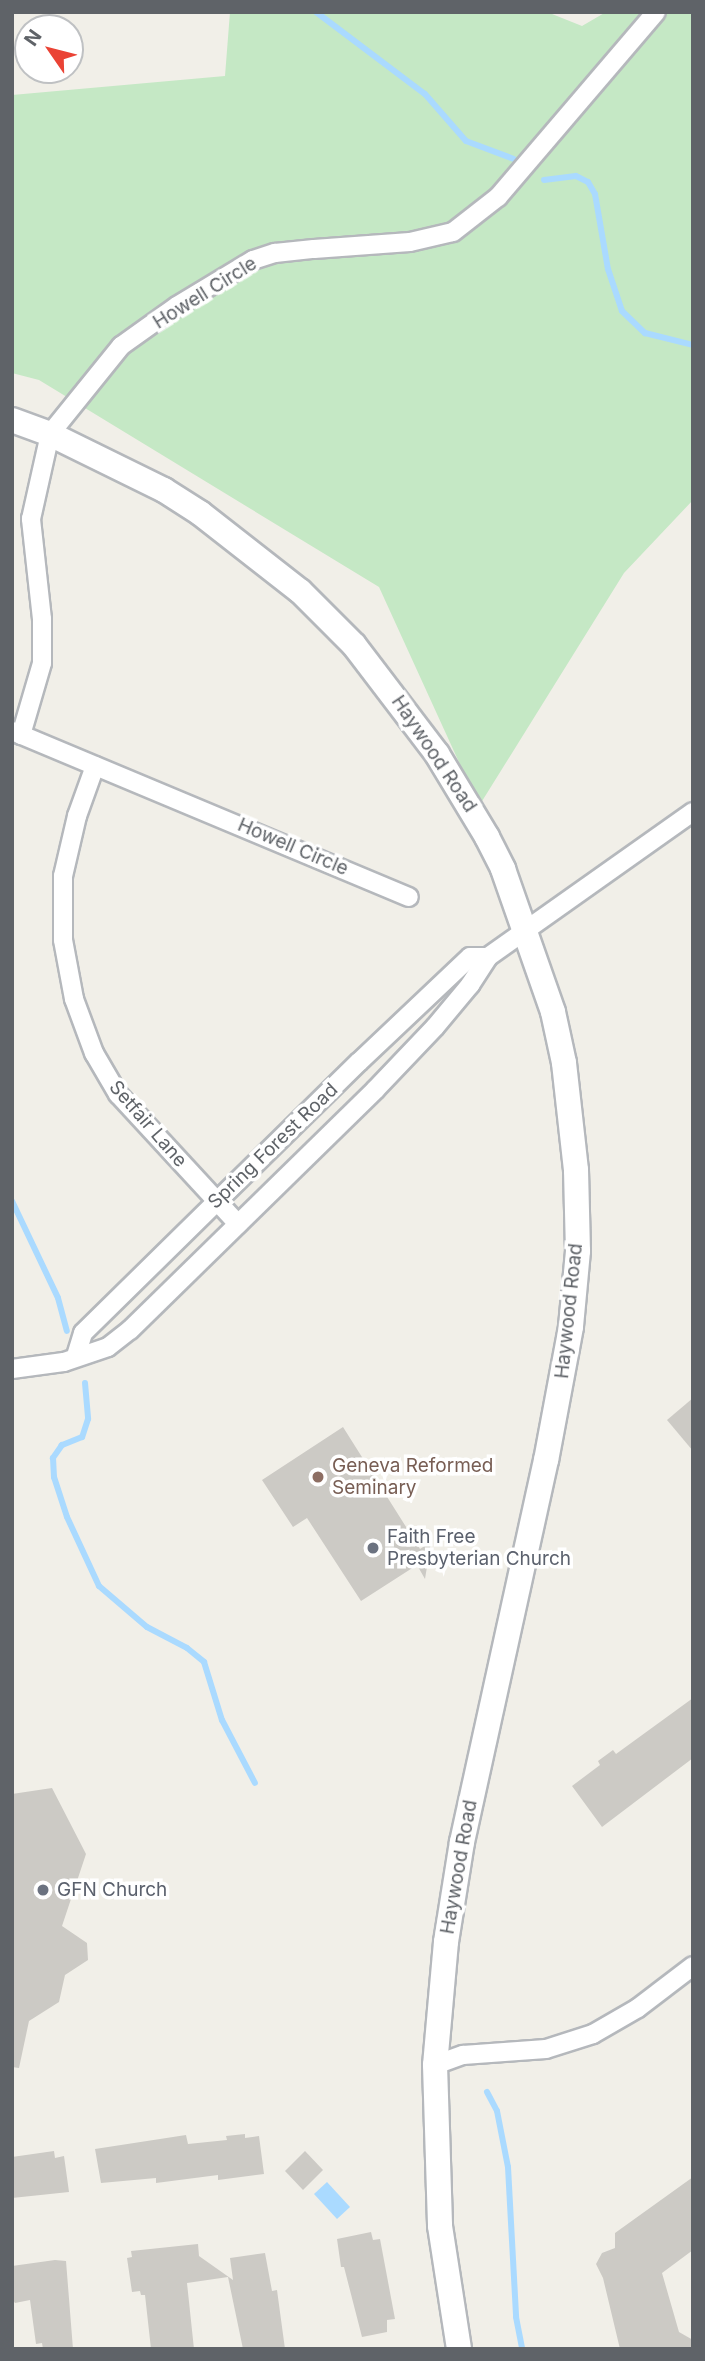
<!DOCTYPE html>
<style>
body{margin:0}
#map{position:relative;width:705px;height:2361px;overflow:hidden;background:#f1efe8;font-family:Inter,sans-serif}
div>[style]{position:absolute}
.green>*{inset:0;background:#c5e8c5}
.water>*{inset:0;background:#aadaff}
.stream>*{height:6px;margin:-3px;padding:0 3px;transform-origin:3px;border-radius:3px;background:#aadaff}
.building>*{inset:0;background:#cccac5}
.roads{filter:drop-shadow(2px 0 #b5b8bc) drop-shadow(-2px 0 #b5b8bc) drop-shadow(0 2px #b5b8bc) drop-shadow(0 -2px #b5b8bc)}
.minor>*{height:18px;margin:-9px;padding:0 9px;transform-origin:9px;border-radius:9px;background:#fff}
.secondary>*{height:24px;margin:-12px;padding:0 12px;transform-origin:12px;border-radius:12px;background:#fff}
.dots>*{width:19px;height:19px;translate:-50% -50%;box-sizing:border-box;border:4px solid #fff;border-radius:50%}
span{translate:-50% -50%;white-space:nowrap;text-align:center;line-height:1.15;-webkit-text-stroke:7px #fff;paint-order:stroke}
.street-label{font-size:19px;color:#5f6368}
.education-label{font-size:19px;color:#785e54}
.left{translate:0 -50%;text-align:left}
.worship-label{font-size:19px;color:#5b616d}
.frame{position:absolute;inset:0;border:14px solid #5f6368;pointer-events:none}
.north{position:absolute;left:14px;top:14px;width:70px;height:70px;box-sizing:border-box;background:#fff;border:2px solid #bfc1c3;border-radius:50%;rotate:305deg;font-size:19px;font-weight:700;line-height:28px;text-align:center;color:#5f6368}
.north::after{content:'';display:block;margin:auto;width:24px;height:32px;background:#ea4335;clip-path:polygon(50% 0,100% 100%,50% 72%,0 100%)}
</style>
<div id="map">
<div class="green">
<div style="clip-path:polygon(230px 12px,547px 12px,582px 26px,606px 12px,693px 12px,693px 500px,624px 573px,479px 806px,379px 587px,39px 380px,12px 373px,12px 95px,225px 76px)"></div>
</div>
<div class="water">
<div style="clip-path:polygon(327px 2182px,350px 2207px,337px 2219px,314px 2194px)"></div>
</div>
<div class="stream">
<div style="left:316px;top:12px;width:136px;rotate:37deg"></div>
<div style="left:425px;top:94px;width:62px;rotate:48.9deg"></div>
<div style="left:466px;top:141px;width:51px;rotate:20.6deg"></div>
<div style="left:544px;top:180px;width:32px;rotate:-7deg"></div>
<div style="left:576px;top:176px;width:13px;rotate:27deg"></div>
<div style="left:588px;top:182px;width:14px;rotate:60deg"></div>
<div style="left:595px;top:194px;width:76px;rotate:80.2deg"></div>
<div style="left:608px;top:269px;width:44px;rotate:71.6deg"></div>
<div style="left:622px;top:311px;width:32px;rotate:44deg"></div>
<div style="left:645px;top:333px;width:49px;rotate:14deg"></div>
<div style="left:12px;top:1201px;width:107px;rotate:64.6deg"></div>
<div style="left:58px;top:1298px;width:34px;rotate:75deg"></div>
<div style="left:85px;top:1383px;width:36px;rotate:85deg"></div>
<div style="left:88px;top:1419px;width:19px;rotate:108deg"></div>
<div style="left:82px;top:1437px;width:22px;rotate:158deg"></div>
<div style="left:62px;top:1445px;width:16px;rotate:125deg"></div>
<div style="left:53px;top:1458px;width:19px;rotate:87deg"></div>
<div style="left:54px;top:1477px;width:42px;rotate:72deg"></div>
<div style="left:67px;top:1517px;width:76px;rotate:65.1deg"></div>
<div style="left:99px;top:1586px;width:63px;rotate:40.5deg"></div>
<div style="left:147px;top:1627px;width:45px;rotate:27.7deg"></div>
<div style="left:187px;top:1648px;width:22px;rotate:39deg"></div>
<div style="left:204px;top:1662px;width:61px;rotate:72.8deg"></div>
<div style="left:222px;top:1720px;width:71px;rotate:62.4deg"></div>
<div style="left:487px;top:2092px;width:21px;rotate:62deg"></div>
<div style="left:497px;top:2111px;width:57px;rotate:78.9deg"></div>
<div style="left:508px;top:2167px;width:150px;rotate:86.9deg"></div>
<div style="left:516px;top:2317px;width:33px;rotate:79deg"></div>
</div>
<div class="building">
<div style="clip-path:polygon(693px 1398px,693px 1451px,667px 1420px)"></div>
<div style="clip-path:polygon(343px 1427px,420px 1549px,431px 1542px,425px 1579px,417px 1565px,361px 1601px,307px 1518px,293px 1527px,262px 1480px)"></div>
<div style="clip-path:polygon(693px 1698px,693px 1758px,602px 1827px,572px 1786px,600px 1765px,598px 1761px,613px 1750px,616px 1754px)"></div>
<div style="clip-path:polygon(52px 1788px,86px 1854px,62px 1926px,87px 1943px,88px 1960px,65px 1975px,59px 2002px,29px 2021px,19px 2068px,12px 2067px,12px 1794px)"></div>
<div style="clip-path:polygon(245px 2134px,245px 2138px,259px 2136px,264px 2174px,218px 2180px,218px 2175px,156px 2183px,156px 2178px,101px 2183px,95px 2149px,186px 2135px,188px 2144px,227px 2140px,226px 2136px)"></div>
<div style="clip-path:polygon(54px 2151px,55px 2158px,64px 2156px,69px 2192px,12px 2198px,12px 2157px)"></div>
<div style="clip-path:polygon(305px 2151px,323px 2170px,303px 2190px,285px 2171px)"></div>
<div style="clip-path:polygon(693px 2177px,693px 2250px,662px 2273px,679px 2332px,693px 2340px,693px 2349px,620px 2349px,603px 2278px,596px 2264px,602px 2253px,615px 2248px,615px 2233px)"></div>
<div style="clip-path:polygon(371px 2232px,373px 2240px,380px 2239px,395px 2319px,387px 2320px,387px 2332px,362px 2337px,344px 2267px,341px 2267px,337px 2239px)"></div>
<div style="clip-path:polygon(198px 2244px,199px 2256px,233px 2280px,230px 2258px,265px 2253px,272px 2291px,277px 2290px,285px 2349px,243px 2349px,228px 2277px,187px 2283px,194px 2349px,151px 2349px,145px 2295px,141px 2295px,140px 2291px,132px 2292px,127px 2258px,132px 2257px,131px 2251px)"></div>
<div style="clip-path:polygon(55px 2260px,66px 2261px,73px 2349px,43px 2349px,42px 2343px,36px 2344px,30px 2300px,15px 2303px,12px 2299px,12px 2266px)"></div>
</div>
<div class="roads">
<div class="minor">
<div style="left:12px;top:731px;width:430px;rotate:22.7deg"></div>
<div style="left:21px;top:735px;width:75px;rotate:-73.7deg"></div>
<div style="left:42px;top:663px;width:44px;rotate:-90deg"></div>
<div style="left:42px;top:619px;width:101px;rotate:-96.3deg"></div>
<div style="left:31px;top:519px;width:87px;rotate:-77.4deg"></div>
<div style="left:50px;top:434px;width:113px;rotate:-51.1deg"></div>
<div style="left:121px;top:346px;width:69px;rotate:-35.5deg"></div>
<div style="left:177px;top:306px;width:89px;rotate:-31.2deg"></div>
<div style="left:253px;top:260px;width:23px;rotate:-18deg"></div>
<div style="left:275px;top:253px;width:39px;rotate:-6deg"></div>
<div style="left:314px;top:249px;width:96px;rotate:-4.2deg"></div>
<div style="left:410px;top:242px;width:44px;rotate:-13.1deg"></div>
<div style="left:453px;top:232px;width:57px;rotate:-37.9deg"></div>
<div style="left:498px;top:197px;width:243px;rotate:-49.5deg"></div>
<div style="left:95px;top:766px;width:53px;rotate:109.8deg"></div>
<div style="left:77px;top:816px;width:62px;rotate:103.1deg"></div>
<div style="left:63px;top:876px;width:64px;rotate:90deg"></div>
<div style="left:63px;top:940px;width:60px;rotate:79.4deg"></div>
<div style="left:74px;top:999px;width:58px;rotate:69.7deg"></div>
<div style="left:94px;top:1053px;width:48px;rotate:59.7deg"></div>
<div style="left:118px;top:1094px;width:177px;rotate:47.3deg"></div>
<div style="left:76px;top:1356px;width:24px;rotate:-73deg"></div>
<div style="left:83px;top:1333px;width:387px;rotate:-44.5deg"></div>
<div style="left:359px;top:1062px;width:153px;rotate:-43.4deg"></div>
<div style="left:470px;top:957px;width:18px"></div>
<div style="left:12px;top:1369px;width:52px;rotate:-7.7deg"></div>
<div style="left:64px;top:1362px;width:46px;rotate:-18.8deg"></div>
<div style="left:108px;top:1347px;width:28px;rotate:-38deg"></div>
<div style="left:130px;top:1330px;width:343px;rotate:-44.4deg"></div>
<div style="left:375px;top:1090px;width:87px;rotate:-46.4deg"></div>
<div style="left:435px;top:1027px;width:55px;rotate:-50.2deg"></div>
<div style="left:470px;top:985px;width:33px;rotate:-57deg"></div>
<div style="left:488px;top:957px;width:251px;rotate:-35.3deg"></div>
<div style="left:435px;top:2065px;width:30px;rotate:-20deg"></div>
<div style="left:463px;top:2055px;width:83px;rotate:-4.1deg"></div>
<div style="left:546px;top:2049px;width:49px;rotate:-17.7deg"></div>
<div style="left:593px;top:2034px;width:52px;rotate:-30deg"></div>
<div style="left:638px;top:2008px;width:69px;rotate:-37.4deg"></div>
</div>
<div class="secondary">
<div style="left:12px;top:420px;width:40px;rotate:20.2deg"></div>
<div style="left:50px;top:434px;width:127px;rotate:26.2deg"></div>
<div style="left:164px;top:490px;width:43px;rotate:32.6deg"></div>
<div style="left:200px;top:513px;width:127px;rotate:38deg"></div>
<div style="left:300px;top:591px;width:76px;rotate:45deg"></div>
<div style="left:354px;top:645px;width:137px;rotate:52.7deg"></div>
<div style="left:437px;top:754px;width:97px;rotate:58.9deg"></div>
<div style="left:487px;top:837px;width:36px;rotate:63deg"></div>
<div style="left:503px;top:869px;width:151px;rotate:70.7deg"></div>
<div style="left:553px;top:1012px;width:52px;rotate:77.8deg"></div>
<div style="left:564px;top:1063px;width:108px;rotate:83.6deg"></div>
<div style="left:576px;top:1170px;width:81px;rotate:88.6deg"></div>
<div style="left:578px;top:1251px;width:76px;rotate:95.3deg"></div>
<div style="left:571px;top:1327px;width:135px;rotate:100.6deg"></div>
<div style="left:546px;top:1460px;width:391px;rotate:102.4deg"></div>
<div style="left:462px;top:1842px;width:101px;rotate:99.1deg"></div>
<div style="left:446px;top:1942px;width:123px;rotate:95.1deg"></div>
<div style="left:435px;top:2065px;width:161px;rotate:88.2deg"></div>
<div style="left:440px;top:2226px;width:124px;rotate:81.2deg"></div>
</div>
</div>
<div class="dots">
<div style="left:318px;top:1477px;background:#8d6e63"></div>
<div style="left:373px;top:1548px;background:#6b7280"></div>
<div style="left:43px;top:1890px;background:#6b7280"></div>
</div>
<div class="street-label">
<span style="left:205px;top:293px;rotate:-32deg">Howell Circle</span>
<span style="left:434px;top:754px;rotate:56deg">Haywood Road</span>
<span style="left:293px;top:847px;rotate:23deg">Howell Circle</span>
<span style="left:148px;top:1124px;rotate:49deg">Setfair Lane</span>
<span style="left:273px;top:1146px;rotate:-44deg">Spring Forest Road</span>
<span style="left:569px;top:1311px;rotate:-84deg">Haywood Road</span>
<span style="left:459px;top:1867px;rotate:-80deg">Haywood Road</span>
</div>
<div class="education-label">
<span class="left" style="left:332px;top:1477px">Geneva Reformed<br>Seminary</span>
</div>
<div class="worship-label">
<span class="left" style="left:387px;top:1548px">Faith Free<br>Presbyterian Church</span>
<span class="left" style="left:57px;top:1890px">GFN Church</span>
</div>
<div class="frame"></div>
<div class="north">N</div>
</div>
